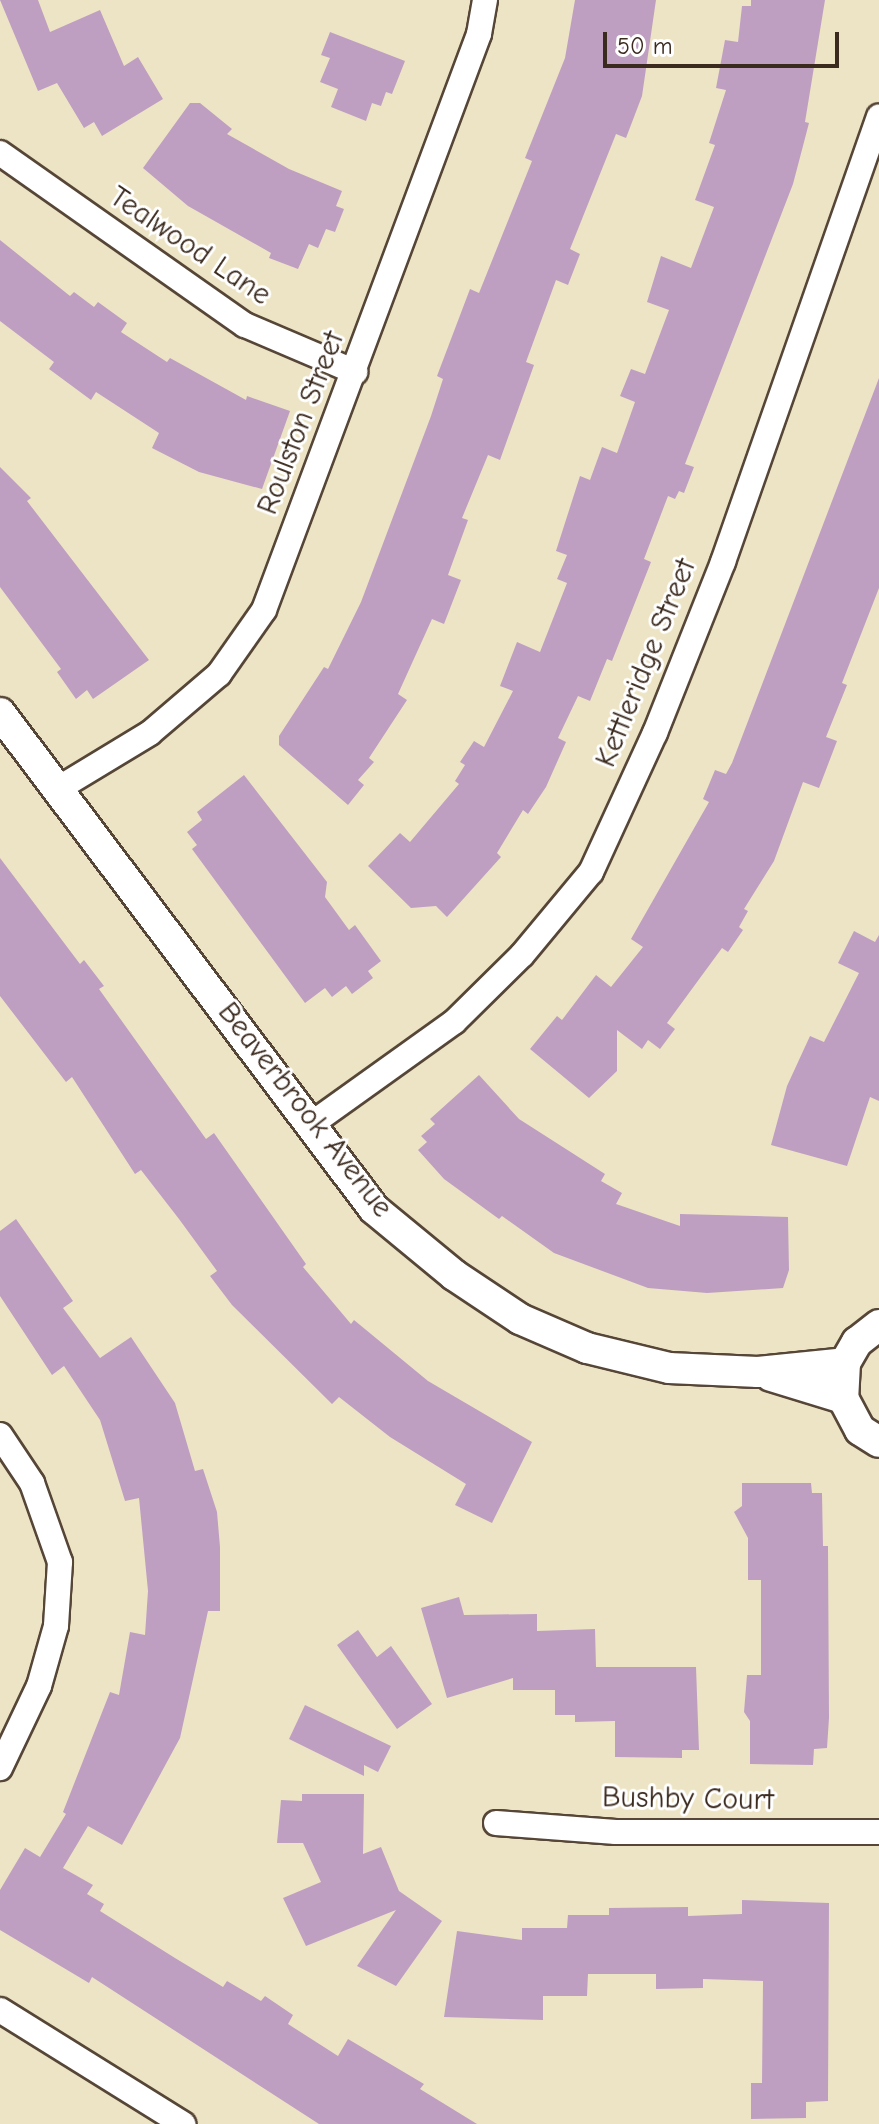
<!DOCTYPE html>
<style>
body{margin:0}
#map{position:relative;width:879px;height:2124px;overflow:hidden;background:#ede4c5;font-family:"Comic Neue",sans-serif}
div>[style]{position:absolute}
.building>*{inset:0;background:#be9fc2}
.roads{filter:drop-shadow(2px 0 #564637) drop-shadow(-2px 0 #564637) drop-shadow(0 2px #564637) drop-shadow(0 -2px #564637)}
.minor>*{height:24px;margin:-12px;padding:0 12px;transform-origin:12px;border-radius:12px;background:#fff}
.tertiary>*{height:30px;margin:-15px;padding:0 15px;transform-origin:15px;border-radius:15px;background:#fff}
span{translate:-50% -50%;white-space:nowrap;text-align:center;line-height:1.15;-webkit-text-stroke:6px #fff;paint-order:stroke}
.street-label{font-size:30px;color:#3b2a1e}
.scale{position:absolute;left:603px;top:32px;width:236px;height:36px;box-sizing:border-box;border:4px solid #3b2a1e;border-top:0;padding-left:10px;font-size:24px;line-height:28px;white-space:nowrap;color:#3b2a1e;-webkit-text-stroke:6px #fff;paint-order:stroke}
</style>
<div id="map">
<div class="building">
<div style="clip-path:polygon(0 0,38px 0,50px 32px,100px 10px,124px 66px,138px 57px,163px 99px,102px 136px,94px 122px,84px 128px,57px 83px,38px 91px)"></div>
<div style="clip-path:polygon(575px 0,656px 0,642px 96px,626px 138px,616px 134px,570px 249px,580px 254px,568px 285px,556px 280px,526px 362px,534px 365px,500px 460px,488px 455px,462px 518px,468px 520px,448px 575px,461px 580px,444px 624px,432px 619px,398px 694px,407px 700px,369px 758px,374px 762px,358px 780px,364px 785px,348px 805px,279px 745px,279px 736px,324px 667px,328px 669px,361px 602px,431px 416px,443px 379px,437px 376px,470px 289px,479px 293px,532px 161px,525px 158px,565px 58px)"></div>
<div style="clip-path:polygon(751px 0,825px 0,805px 122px,809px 123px,793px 184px,685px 464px,694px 467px,684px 493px,679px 491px,675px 499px,668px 496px,644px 559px,651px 562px,612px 661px,607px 659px,590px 701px,578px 696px,558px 738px,566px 742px,546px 787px,528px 814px,523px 810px,497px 853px,501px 857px,447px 917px,436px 906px,411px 908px,368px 866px,400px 833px,410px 842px,459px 784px,455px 781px,465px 765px,460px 762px,474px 741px,484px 747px,513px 691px,500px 686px,517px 642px,540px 652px,567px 583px,557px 579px,567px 555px,556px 551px,580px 476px,590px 480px,602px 447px,617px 453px,635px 402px,620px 396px,631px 369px,645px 374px,669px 310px,647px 302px,661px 256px,691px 268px,714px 207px,695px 200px,715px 145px,709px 143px,726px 90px,716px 88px,725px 40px,738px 42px,742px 6px,751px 6px)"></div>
<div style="clip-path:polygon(330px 32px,405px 61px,392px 94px,386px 92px,381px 106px,372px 103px,366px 121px,331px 107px,338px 89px,320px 82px,330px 58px,321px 55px)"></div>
<div style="clip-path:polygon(190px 103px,200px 103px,232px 129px,227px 134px,289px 169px,342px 191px,336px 206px,344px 209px,335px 232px,326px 229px,318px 248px,309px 244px,298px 269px,269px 258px,271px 253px,188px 206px,143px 168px)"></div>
<div style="clip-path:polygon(0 240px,70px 296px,74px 292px,94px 307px,98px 302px,127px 323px,121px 332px,167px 362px,170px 358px,246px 400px,247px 396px,290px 411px,262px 489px,199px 472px,152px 448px,159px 433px,96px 392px,91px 400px,49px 369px,54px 362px,0 321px)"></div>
<div style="clip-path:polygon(879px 378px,879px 588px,842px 683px,847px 685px,826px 737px,837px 741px,819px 788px,803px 782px,774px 861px,744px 909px,748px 911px,739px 927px,743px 930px,728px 952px,722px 948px,667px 1023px,675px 1029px,660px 1049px,648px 1040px,642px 1049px,617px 1030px,617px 1071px,589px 1098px,530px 1049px,557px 1016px,562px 1020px,596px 975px,611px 987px,643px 947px,631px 939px,709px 802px,703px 799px,715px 770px,726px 774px,732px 763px)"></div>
<div style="clip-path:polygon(0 467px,31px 498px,27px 501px,149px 660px,93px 699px,87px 690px,76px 699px,57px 672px,61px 669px,0 587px)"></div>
<div style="clip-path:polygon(244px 775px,327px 882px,325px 897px,349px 930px,355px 925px,381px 961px,368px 971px,373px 978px,352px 994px,346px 986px,332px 997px,325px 988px,305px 1003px,192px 849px,197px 845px,187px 832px,202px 820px,197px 812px)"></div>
<div style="clip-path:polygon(0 858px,80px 964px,84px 960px,104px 986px,99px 989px,206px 1139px,214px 1133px,306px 1264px,303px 1267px,351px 1324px,354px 1320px,428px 1381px,532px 1442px,492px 1523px,455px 1505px,466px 1484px,390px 1437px,339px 1397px,332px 1404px,232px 1305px,210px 1276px,217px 1271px,179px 1219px,141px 1170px,135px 1174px,72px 1077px,66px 1082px,0 996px)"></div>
<div style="clip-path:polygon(854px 931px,875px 942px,879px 935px,879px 1101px,870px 1097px,847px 1166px,771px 1145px,787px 1086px,810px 1036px,824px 1042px,859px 973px,838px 963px)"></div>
<div style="clip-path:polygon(479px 1075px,519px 1119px,605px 1174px,601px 1181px,622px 1193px,616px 1204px,680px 1226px,680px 1214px,788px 1217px,789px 1270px,783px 1288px,707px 1293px,648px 1288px,554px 1253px,502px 1216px,499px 1219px,444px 1179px,418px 1150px,427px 1142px,421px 1136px,435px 1124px,430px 1119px)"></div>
<div style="clip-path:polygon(16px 1219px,73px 1301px,63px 1308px,100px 1358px,131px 1337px,175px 1403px,195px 1471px,203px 1469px,217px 1512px,220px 1547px,220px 1611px,208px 1611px,180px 1738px,122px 1845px,88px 1826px,63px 1868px,93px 1885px,87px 1894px,104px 1904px,100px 1911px,175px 1958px,223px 1987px,227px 1981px,261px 2001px,265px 1996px,293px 2015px,288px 2024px,338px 2056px,348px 2039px,424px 2084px,420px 2089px,477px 2124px,319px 2124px,92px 1977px,89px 1983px,0 1930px,0 1890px,25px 1848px,40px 1857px,66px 1814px,63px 1812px,110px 1692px,119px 1695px,130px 1632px,145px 1635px,148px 1591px,139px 1498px,125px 1501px,100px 1420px,64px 1366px,52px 1375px,0 1296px,0 1231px)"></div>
<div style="clip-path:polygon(742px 1483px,811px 1483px,812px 1493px,822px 1493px,823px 1546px,828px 1546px,829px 1718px,827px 1748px,814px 1749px,813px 1765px,750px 1764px,750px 1721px,744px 1712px,747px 1675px,761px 1675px,761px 1580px,748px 1580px,748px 1538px,734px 1512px,742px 1506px)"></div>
<div style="clip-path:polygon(459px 1597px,464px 1615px,537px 1614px,537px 1631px,595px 1629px,596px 1667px,696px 1667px,699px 1750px,682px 1750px,682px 1758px,615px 1757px,615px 1721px,575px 1722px,575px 1715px,555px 1715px,555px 1690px,513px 1690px,513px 1678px,447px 1698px,421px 1608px)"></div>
<div style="clip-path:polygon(358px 1630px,377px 1657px,391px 1646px,432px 1704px,397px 1729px,337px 1645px)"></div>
<div style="clip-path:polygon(305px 1705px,391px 1746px,378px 1772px,364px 1765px,364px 1776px,289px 1739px)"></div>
<div style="clip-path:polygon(302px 1794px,364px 1794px,363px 1854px,381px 1847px,399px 1891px,442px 1921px,396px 1986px,357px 1966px,396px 1910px,306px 1946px,283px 1898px,321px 1882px,303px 1843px,277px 1843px,281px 1800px,302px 1801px)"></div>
<div style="clip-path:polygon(742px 1900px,829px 1903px,828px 2101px,806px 2102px,806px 2118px,751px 2119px,751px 2083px,762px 2083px,763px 1981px,703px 1979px,703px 1988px,656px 1989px,656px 1974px,588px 1974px,587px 1996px,543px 1996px,543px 2020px,444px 2017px,457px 1931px,522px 1940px,522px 1928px,567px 1928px,568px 1915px,609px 1915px,609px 1908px,688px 1907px,688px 1916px,742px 1914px)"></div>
</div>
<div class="roads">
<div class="minor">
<div style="left:0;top:153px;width:299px;rotate:35.1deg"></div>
<div style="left:245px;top:325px;width:120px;rotate:23.1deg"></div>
<div style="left:61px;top:787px;width:104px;rotate:-31.2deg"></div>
<div style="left:150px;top:733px;width:91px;rotate:-40.5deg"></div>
<div style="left:219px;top:674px;width:78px;rotate:-54.9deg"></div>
<div style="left:264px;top:610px;width:615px;rotate:-69.53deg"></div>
<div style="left:479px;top:34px;width:35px;rotate:-80deg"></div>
<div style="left:310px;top:1125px;width:177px;rotate:-35.6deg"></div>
<div style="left:454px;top:1022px;width:95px;rotate:-44.6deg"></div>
<div style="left:522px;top:955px;width:108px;rotate:-50.3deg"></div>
<div style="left:591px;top:872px;width:153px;rotate:-65.3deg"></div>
<div style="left:655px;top:733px;width:184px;rotate:-68.3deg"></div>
<div style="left:723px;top:562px;width:472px;rotate:-70.7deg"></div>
<div style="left:0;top:1435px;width:58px;rotate:56.3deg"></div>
<div style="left:32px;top:1483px;width:84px;rotate:70.5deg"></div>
<div style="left:60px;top:1562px;width:64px;rotate:93.6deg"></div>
<div style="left:56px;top:1626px;width:62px;rotate:105.8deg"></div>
<div style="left:39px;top:1686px;width:91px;rotate:115.4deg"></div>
<div style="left:496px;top:1823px;width:120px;rotate:4.3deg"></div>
<div style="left:616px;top:1832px;width:263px"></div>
<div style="left:0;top:2010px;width:216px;rotate:31.9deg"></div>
</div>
<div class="tertiary">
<div style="left:0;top:713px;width:621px;rotate:52.98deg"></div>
<div style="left:374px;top:1209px;width:104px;rotate:39.5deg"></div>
<div style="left:454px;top:1275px;width:79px;rotate:33.7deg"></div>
<div style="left:520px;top:1319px;width:73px;rotate:23.4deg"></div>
<div style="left:587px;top:1348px;width:84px;rotate:13.7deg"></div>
<div style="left:669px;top:1368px;width:89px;rotate:2.6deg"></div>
<div style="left:758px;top:1372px;width:87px;rotate:-5.9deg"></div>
<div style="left:879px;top:1325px;width:28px;rotate:142deg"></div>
<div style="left:857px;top:1342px;width:24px;rotate:120deg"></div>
<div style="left:845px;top:1363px;width:35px;rotate:93deg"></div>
<div style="left:843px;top:1398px;width:36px;rotate:62deg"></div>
<div style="left:860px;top:1430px;width:22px;rotate:32deg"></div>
<div style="left:771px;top:1376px;width:75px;rotate:17deg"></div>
</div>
</div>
<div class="street-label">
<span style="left:190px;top:246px;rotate:34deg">Tealwood Lane</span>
<span style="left:301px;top:423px;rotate:-69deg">Roulston Street</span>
<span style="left:646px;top:663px;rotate:-68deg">Kettleridge Street</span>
<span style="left:305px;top:1110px;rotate:52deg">Beaverbrook Avenue</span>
<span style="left:688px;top:1799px;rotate:1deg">Bushby Court</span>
</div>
<div class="scale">50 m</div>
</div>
